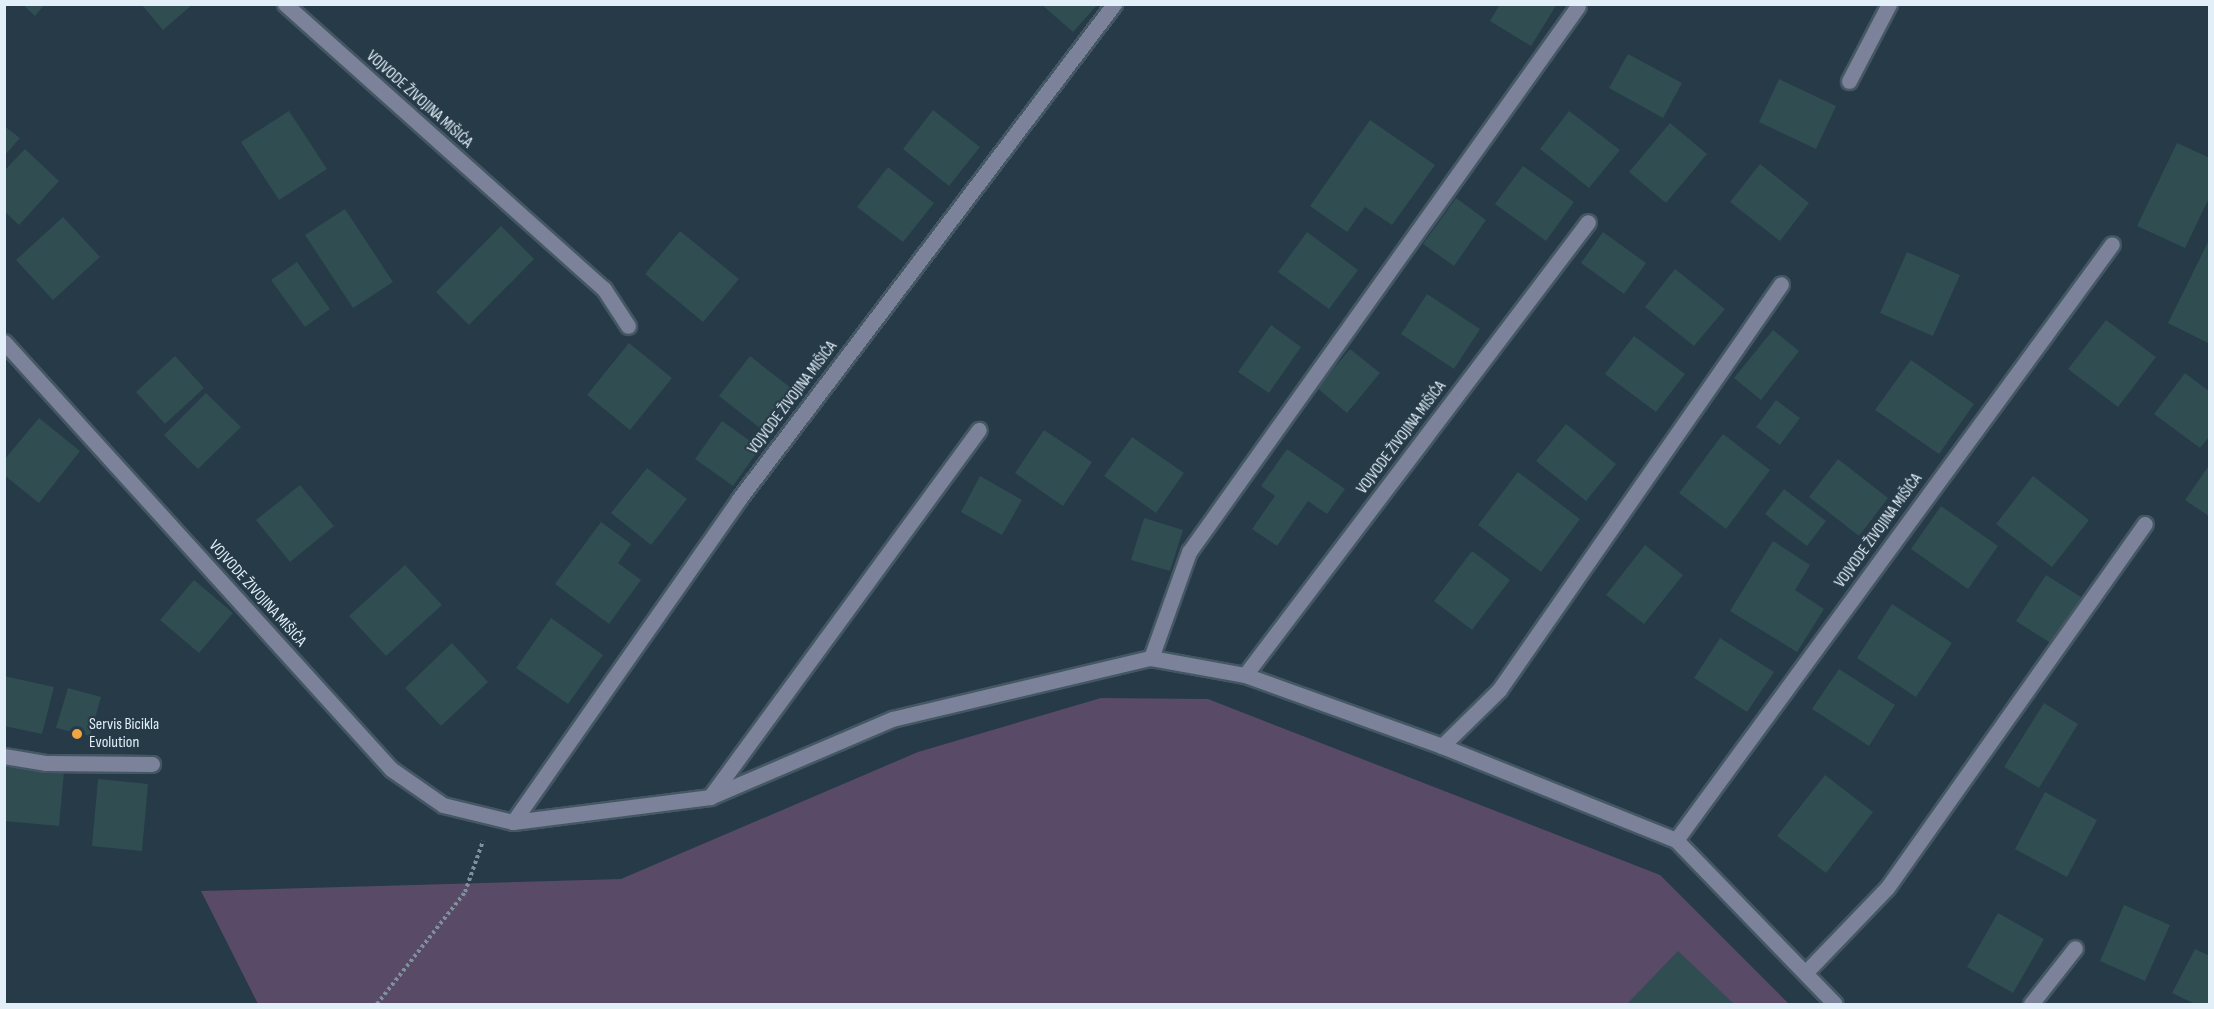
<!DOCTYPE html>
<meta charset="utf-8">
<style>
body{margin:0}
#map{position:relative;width:2214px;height:1009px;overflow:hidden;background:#263a48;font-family:"Sofia Sans Condensed",sans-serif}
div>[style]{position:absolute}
.green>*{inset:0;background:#594a68}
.building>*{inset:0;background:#304d51}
.path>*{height:4px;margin-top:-2px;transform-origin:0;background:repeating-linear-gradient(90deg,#7f8f9b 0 3px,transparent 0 6px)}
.roads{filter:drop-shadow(2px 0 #445764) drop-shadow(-2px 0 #445764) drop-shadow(0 2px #445764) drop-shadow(0 -2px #445764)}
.minor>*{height:15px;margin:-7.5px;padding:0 7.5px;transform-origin:7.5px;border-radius:7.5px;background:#7c8299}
.dots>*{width:16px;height:16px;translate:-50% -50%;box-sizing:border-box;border:3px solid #263a48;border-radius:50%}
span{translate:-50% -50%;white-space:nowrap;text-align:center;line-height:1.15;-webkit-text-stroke:4.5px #263a48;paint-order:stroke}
.street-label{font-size:16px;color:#e3eff8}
.poi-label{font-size:16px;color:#e3eff8}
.left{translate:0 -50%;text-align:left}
.frame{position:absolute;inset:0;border:6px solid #e3eff8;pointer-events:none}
</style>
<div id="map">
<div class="green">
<div style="clip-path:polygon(1101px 698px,1208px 699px,1660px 875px,1789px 1004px,258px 1004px,201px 891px,621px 879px,918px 752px)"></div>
</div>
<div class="building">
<div style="clip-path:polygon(22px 4px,45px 4px,35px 16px)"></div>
<div style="clip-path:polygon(141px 4px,193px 4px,163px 30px)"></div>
<div style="clip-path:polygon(1041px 4px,1098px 4px,1073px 32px)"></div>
<div style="clip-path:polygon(1500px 4px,1557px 4px,1531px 46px,1490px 21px)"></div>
<div style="clip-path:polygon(1628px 54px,1682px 83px,1663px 118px,1609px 88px)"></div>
<div style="clip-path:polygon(1779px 79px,1836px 106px,1816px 149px,1759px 122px)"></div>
<div style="clip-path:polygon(933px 110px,980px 147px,949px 186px,903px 149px)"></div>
<div style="clip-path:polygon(289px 111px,327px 169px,279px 200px,241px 142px)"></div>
<div style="clip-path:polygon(1569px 111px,1620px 150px,1589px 188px,1540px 149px)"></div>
<div style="clip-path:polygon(1370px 120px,1435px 165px,1392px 225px,1365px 207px,1347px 232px,1310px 206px)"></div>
<div style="clip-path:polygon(1670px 123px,1707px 154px,1666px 203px,1629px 172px)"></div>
<div style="clip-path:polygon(4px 126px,20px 138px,4px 156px)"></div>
<div style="clip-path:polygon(2177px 143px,2210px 158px,2210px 196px,2185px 248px,2137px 226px)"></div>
<div style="clip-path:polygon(25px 149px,59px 181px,19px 225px,4px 211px,4px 171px)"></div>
<div style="clip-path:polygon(1760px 164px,1809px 203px,1780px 241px,1730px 202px)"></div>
<div style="clip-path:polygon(1523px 166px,1574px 202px,1546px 241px,1495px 204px)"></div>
<div style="clip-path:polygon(888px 167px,934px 203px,903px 242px,857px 207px)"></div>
<div style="clip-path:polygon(1456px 198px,1486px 220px,1454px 266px,1423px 244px)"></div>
<div style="clip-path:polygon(345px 209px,393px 282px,353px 308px,305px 235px)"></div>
<div style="clip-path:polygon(63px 217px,100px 257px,53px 300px,16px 260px)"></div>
<div style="clip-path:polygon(501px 226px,534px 259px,469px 325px,436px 292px)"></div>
<div style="clip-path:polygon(680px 231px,739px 279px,703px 322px,645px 274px)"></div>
<div style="clip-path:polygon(1307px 232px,1358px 270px,1329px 309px,1278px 272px)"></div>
<div style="clip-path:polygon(1603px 232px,1646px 263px,1624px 294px,1581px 263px)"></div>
<div style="clip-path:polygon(2210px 238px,2210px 344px,2168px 323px)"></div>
<div style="clip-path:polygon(1907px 252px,1960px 275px,1933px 336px,1880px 313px)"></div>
<div style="clip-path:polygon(297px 262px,330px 309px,305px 327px,271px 280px)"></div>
<div style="clip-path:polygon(1675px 269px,1725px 309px,1694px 346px,1645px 307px)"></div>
<div style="clip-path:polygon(1427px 294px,1480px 329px,1454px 369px,1401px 334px)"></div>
<div style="clip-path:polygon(2106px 320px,2156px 357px,2118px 407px,2068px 369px)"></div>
<div style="clip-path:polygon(1271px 325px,1301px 347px,1269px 393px,1238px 372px)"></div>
<div style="clip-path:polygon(1773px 330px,1799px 351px,1761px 400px,1734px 378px)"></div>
<div style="clip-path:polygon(1634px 336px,1685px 374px,1656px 412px,1605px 374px)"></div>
<div style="clip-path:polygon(629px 343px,672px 378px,630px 430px,587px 395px)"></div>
<div style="clip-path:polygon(1350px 349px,1380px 373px,1347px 413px,1317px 388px)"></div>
<div style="clip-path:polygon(175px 356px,204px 388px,165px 424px,136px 392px)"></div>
<div style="clip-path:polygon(750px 356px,796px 392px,765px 432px,719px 396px)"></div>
<div style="clip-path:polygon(1911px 360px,1974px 404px,1939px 454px,1875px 410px)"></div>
<div style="clip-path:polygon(2185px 373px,2210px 392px,2210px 436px,2200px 448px,2154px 414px)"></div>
<div style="clip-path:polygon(206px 393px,241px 427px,198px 469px,164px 435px)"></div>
<div style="clip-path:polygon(1776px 400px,1800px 418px,1780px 445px,1756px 427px)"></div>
<div style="clip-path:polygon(39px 418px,80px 451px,39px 503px,4px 475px,4px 460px)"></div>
<div style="clip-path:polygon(722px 421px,760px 448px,733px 486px,695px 459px)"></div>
<div style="clip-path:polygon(1566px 424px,1616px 464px,1586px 501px,1536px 461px)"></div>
<div style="clip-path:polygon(1044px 430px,1092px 462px,1063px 506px,1015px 473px)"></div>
<div style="clip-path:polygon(1723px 434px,1770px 470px,1726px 529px,1679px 493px)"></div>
<div style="clip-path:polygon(1132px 437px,1184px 473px,1156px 513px,1104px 476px)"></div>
<div style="clip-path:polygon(1287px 449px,1345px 489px,1327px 514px,1308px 501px,1277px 546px,1252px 529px,1275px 496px,1261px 486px)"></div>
<div style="clip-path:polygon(1838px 459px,1888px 498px,1859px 536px,1809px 497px)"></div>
<div style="clip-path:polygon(2210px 464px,2210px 517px,2185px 500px)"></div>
<div style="clip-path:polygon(647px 468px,687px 499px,651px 545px,611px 513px)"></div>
<div style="clip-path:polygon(1518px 472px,1580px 519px,1541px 572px,1478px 525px)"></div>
<div style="clip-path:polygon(980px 476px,1022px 500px,1002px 535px,961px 512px)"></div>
<div style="clip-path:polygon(2033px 476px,2089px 520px,2052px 567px,1996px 524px)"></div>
<div style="clip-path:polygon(300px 485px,334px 526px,290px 562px,256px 520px)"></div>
<div style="clip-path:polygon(1784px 489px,1826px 521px,1807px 546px,1765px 514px)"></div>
<div style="clip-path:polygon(1941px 506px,1998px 546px,1968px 589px,1911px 549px)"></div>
<div style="clip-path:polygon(1144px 518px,1183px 530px,1170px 571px,1131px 560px)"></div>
<div style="clip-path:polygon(601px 522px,631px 544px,618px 563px,641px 580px,609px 624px,555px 584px)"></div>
<div style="clip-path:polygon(1773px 541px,1810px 565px,1795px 590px,1824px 609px,1797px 652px,1730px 611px)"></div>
<div style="clip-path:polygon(1645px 545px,1683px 575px,1644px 624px,1606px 595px)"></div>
<div style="clip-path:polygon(1472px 551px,1510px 580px,1472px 630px,1434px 601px)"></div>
<div style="clip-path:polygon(405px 565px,442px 605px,386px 656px,349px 616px)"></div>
<div style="clip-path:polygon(2046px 575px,2081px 597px,2052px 644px,2016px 621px)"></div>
<div style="clip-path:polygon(194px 580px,233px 613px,199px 653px,160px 620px)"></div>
<div style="clip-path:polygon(1892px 604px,1952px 643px,1916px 697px,1857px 658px)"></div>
<div style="clip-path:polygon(551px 618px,603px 655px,568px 704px,516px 668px)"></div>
<div style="clip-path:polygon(1720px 638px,1774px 672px,1747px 712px,1694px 678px)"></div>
<div style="clip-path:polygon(452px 643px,488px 682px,441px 726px,405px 688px)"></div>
<div style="clip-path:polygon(1839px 669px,1895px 705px,1869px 746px,1812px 709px)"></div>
<div style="clip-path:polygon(4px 676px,54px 687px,42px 734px,4px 726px)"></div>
<div style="clip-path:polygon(68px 688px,101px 697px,90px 736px,56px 728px)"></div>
<div style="clip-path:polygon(2044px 703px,2078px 724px,2039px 788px,2004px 767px)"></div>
<div style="clip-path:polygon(4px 767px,64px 772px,59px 826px,4px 821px)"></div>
<div style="clip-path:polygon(1825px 775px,1873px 812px,1826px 873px,1777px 836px)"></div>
<div style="clip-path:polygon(98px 779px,148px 784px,142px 851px,92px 846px)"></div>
<div style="clip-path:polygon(2045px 792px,2097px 820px,2067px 877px,2015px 849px)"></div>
<div style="clip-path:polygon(2124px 905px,2170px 925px,2145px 981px,2100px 961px)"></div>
<div style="clip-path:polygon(1998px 913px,2044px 939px,2013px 993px,1967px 967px)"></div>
<div style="clip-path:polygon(2195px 949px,2210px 956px,2210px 1004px,2195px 1004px,2172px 993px)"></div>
<div style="clip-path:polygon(1678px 951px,1734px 1004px,1627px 1004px)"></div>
</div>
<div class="path">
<div style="left:377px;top:1004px;width:142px;rotate:-51.8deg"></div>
<div style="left:465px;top:892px;width:54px;rotate:-70.6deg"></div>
</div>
<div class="roads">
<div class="minor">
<div style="left:285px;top:4px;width:428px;rotate:41.8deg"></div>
<div style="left:604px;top:289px;width:44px;rotate:57deg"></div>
<div style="left:1849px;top:81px;width:87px;rotate:-62.5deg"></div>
<div style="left:4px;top:342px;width:576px;rotate:47.81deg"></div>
<div style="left:391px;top:769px;width:63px;rotate:34.7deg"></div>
<div style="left:443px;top:805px;width:72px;rotate:13.7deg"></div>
<div style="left:513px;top:822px;width:199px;rotate:-7.2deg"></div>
<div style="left:710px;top:797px;width:198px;rotate:-23.2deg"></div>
<div style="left:892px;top:719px;width:266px;rotate:-13.3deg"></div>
<div style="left:1151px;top:658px;width:96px;rotate:10.3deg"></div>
<div style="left:1245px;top:675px;width:209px;rotate:19.8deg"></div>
<div style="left:1442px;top:746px;width:252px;rotate:21.9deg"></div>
<div style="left:1676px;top:840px;width:228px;rotate:45.9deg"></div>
<div style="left:1151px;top:658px;width:113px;rotate:-70.3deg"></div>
<div style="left:1189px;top:552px;width:670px;rotate:-54.53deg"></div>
<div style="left:1245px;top:675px;width:568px;rotate:-52.87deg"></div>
<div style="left:1442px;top:746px;width:80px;rotate:-44.5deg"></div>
<div style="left:1499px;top:690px;width:494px;rotate:-55.2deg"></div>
<div style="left:4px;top:756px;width:43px;rotate:9.5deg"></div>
<div style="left:46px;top:763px;width:106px;rotate:0.5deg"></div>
<div style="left:710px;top:797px;width:455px;rotate:-53.8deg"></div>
<div style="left:513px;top:822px;width:394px;rotate:-55deg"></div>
<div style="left:739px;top:499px;width:621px;rotate:-52.85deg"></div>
<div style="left:1676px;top:840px;width:738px;rotate:-53.81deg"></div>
<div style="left:1807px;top:971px;width:115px;rotate:-46.1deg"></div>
<div style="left:1887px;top:888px;width:446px;rotate:-54.7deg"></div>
<div style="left:2031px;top:1004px;width:71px;rotate:-51.8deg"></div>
</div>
</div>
<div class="dots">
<div style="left:77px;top:734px;background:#f1a640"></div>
</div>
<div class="street-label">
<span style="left:419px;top:100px;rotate:42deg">VOJVODE ŽIVOJINA MIŠIĆA</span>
<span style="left:793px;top:398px;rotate:-53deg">VOJVODE ŽIVOJINA MIŠIĆA</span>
<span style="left:1402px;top:438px;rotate:-53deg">VOJVODE ŽIVOJINA MIŠIĆA</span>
<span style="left:1879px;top:531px;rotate:-54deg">VOJVODE ŽIVOJINA MIŠIĆA</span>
<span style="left:257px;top:594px;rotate:48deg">VOJVODE ŽIVOJINA MIŠIĆA</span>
</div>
<div class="poi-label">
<span class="left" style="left:89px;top:734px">Servis Bicikla<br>Evolution</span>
</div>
<div class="frame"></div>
</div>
